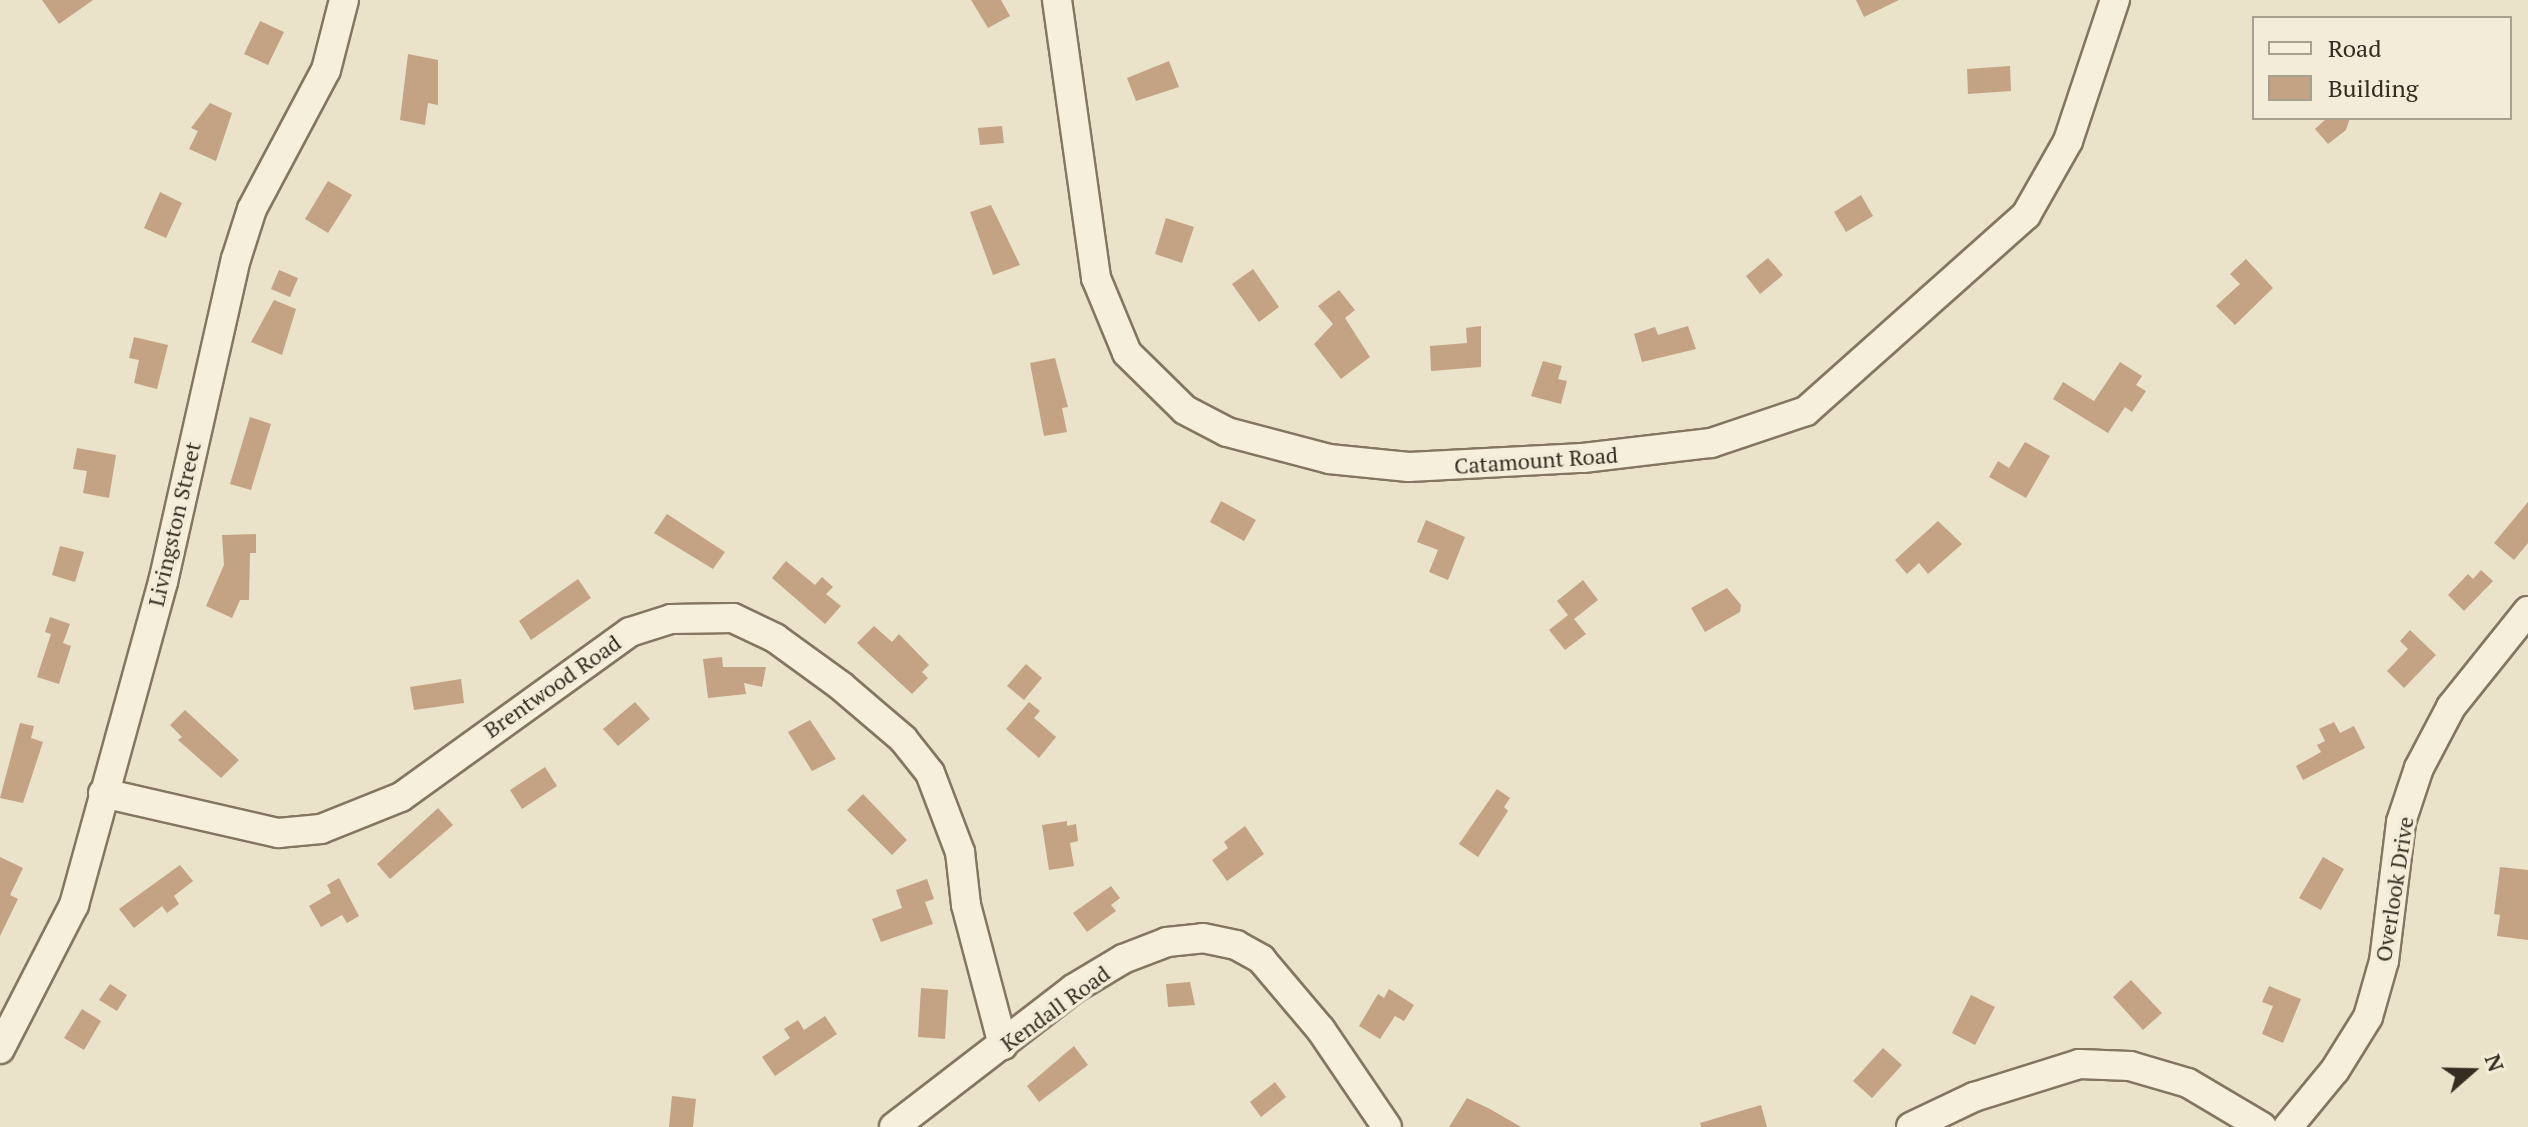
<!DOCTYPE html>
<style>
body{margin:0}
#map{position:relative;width:2528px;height:1127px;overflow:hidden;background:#eae2c9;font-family:"PT Serif",serif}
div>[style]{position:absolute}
.building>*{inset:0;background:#c3a384}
.roads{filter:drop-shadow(2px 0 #847660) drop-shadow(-2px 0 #847660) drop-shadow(0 2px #847660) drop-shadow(0 -2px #847660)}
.minor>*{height:28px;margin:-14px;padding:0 14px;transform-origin:14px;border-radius:14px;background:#f5efdc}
span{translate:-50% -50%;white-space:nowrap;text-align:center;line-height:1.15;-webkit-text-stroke:7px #f2ecd8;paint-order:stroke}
.street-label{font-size:22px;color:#362d22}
.legend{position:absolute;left:2252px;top:16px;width:260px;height:104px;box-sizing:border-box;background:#f2ecd8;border:2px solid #a7a08f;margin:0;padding:10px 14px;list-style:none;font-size:24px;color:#362d22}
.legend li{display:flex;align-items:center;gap:16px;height:40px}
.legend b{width:40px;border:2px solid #a7a08f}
.north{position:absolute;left:2432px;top:1031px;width:80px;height:80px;-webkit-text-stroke:6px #f2ecd8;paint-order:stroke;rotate:70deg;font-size:22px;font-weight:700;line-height:32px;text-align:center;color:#362d22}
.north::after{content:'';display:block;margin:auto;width:28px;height:36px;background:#362d22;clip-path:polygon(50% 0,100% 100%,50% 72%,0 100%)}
</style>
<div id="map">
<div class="building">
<div style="clip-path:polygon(42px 0,93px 0,59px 24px)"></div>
<div style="clip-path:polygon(971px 0,1001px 0,1010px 16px,988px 28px)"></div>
<div style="clip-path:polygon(1856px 0,1899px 0,1864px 17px)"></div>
<div style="clip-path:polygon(260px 21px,284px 32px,268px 65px,244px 54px)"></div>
<div style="clip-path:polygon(408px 54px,438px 60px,438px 105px,428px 103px,425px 125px,400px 120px)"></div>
<div style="clip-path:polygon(1169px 61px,1179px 87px,1136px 101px,1127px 78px)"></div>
<div style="clip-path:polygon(2010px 66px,2011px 91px,1968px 94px,1967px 69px)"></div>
<div style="clip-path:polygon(210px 103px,232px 113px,216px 161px,189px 149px,198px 131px,191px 128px)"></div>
<div style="clip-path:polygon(2327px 118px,2350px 118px,2346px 130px,2328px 144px,2315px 129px)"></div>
<div style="clip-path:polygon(1002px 126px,1004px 143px,980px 145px,978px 128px)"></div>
<div style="clip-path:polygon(328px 181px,352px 195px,328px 233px,305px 219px)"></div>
<div style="clip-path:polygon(160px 192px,182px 203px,166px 238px,144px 228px)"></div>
<div style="clip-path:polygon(1861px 195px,1873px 216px,1846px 232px,1834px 212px)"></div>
<div style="clip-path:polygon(991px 205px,1020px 265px,993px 275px,970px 212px)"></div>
<div style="clip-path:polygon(1166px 218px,1194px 227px,1182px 263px,1155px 254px)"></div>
<div style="clip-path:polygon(1768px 258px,1783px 275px,1760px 294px,1746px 276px)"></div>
<div style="clip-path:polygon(2246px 259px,2273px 288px,2235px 325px,2216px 306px,2240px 284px,2230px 274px)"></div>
<div style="clip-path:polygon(1253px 269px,1279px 307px,1259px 322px,1232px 284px)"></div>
<div style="clip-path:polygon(279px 270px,298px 278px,290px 297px,271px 289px)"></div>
<div style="clip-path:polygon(1339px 290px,1355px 310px,1345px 318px,1370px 357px,1341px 379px,1314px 344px,1333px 324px,1318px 306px)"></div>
<div style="clip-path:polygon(274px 300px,296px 309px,282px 355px,251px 342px)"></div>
<div style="clip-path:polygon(1481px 326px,1481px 367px,1431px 371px,1430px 346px,1467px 343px,1466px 328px)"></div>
<div style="clip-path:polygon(1688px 326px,1696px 349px,1642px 362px,1634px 334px,1655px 327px,1658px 335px)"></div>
<div style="clip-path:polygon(134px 337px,168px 345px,157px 389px,134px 383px,139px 360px,129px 358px)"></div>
<div style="clip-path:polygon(1055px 358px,1068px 407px,1062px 408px,1067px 432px,1044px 436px,1030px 363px)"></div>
<div style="clip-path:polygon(1543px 361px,1562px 366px,1558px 379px,1567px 381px,1561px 404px,1531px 396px)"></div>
<div style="clip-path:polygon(2120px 362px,2142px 376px,2136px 385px,2146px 391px,2132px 412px,2125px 407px,2108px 433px,2053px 399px,2063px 382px,2094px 401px)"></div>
<div style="clip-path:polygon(250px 417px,271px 424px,251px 490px,230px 484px)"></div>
<div style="clip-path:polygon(2025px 442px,2050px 456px,2026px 498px,1989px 477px,1998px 461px,2009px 468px)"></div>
<div style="clip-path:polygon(77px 448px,116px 455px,109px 498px,83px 493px,87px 471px,73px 469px)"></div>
<div style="clip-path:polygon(1221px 501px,1256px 520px,1244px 541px,1210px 522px)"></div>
<div style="clip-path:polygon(2528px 502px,2528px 543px,2514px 560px,2494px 543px)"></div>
<div style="clip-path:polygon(667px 514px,725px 552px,713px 569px,654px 533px)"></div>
<div style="clip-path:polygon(1426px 520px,1465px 537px,1448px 580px,1429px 572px,1438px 550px,1417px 542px)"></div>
<div style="clip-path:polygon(1938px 521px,1962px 544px,1928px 574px,1919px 563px,1907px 574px,1895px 560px)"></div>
<div style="clip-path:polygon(256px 534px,256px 553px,250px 553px,249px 600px,240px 600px,232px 618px,206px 606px,224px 565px,222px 535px)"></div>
<div style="clip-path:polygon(60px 546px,84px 552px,75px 582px,52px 575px)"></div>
<div style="clip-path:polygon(786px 561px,815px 585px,822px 577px,833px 587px,826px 594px,841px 606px,825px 624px,772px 578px)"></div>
<div style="clip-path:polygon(2481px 570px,2493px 581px,2464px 611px,2448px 595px,2468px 574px,2473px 579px)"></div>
<div style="clip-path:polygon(578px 579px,591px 598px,531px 640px,519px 621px)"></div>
<div style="clip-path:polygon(1583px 580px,1598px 600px,1574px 619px,1586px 634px,1565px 650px,1549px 630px,1568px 615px,1557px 601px)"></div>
<div style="clip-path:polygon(1727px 588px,1741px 605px,1740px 612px,1705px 632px,1691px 608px)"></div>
<div style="clip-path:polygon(50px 617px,70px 624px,63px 643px,71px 646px,59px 684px,37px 677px,51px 634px,45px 632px)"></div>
<div style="clip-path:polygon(874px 626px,892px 642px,899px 634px,929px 665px,922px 672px,928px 678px,912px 694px,857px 643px)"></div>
<div style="clip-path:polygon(2410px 630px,2436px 655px,2404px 688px,2387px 671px,2408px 649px,2400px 641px)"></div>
<div style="clip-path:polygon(722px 657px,723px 667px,766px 667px,762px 687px,744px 683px,746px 694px,708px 698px,703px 659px)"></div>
<div style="clip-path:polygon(1026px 664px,1042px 678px,1024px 700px,1007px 686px)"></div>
<div style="clip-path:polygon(461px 679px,464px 703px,414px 710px,410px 687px)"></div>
<div style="clip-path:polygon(635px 702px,650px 719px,618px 746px,603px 729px)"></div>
<div style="clip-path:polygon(1029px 702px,1040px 711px,1034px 718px,1056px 737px,1039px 758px,1006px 729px)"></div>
<div style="clip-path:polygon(185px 710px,239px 760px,221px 778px,178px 740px,182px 737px,170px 725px)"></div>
<div style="clip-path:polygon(810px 720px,836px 759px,812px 771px,788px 732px)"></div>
<div style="clip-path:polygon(2334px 722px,2340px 733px,2354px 726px,2365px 748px,2303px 780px,2296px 766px,2321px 752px,2317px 745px,2325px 741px,2319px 729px)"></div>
<div style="clip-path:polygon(20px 723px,34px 726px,31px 738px,43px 742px,23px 803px,0 798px)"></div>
<div style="clip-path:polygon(545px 767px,557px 786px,522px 809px,510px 790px)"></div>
<div style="clip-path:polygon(1497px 789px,1510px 798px,1504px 807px,1508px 811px,1478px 857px,1459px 844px)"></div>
<div style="clip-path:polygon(863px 794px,907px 840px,892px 855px,847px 810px)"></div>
<div style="clip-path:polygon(438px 808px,453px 825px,390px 879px,377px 864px)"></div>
<div style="clip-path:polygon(1067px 821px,1067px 826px,1076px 824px,1078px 841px,1070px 843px,1074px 866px,1049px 870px,1042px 825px)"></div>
<div style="clip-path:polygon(1245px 826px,1264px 854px,1227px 881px,1212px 860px,1228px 848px,1224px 842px)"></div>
<div style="clip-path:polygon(0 857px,23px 868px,10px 895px,18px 899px,0 936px)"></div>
<div style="clip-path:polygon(2323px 857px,2344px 869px,2321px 910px,2299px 898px)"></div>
<div style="clip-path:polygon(180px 865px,193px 881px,174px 896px,179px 904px,167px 913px,162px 906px,134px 928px,119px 909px)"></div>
<div style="clip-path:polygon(2500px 867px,2528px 870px,2528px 940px,2497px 936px,2500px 915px,2494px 914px)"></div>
<div style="clip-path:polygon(339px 878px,359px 916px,347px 923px,342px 915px,321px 927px,309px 906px,331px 893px,327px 885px)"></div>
<div style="clip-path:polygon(927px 879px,934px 899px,925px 902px,933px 924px,881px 942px,872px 919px,902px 908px,896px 890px)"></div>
<div style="clip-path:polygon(1111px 886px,1120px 898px,1111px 905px,1116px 911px,1087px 932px,1073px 913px)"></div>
<div style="clip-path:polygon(2131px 980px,2162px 1013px,2143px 1030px,2113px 997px)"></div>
<div style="clip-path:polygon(1190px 982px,1195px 1005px,1168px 1007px,1166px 984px)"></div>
<div style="clip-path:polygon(110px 984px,127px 995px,117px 1011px,99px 1000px)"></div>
<div style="clip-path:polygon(2269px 986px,2301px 999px,2283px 1043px,2262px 1034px,2273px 1006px,2262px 1002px)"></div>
<div style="clip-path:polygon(921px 988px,948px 990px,945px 1039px,918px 1037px)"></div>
<div style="clip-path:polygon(1389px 989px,1414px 1005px,1404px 1021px,1395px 1016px,1380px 1039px,1359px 1026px,1378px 994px,1384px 998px)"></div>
<div style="clip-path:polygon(1971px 995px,1995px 1007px,1975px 1045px,1952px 1033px)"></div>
<div style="clip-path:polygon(82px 1009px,101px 1021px,84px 1050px,64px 1038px)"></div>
<div style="clip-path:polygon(825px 1016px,837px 1034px,775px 1076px,762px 1057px,790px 1038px,784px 1029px,798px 1020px,804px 1030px)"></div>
<div style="clip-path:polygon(1074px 1046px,1088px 1065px,1039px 1102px,1027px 1086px)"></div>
<div style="clip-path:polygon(1883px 1048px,1902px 1065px,1872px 1098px,1853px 1081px)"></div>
<div style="clip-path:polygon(1275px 1082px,1286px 1097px,1261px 1117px,1250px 1102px)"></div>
<div style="clip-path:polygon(672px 1096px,696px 1099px,693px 1127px,669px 1127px)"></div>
<div style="clip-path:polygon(1467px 1098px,1490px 1109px,1521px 1127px,1449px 1127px)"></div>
<div style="clip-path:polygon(1761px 1105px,1767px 1127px,1701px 1127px,1700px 1123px)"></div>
</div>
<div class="roads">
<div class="minor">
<div style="left:1057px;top:0;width:281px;rotate:82deg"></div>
<div style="left:1096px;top:278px;width:81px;rotate:67.5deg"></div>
<div style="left:1127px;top:353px;width:81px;rotate:44.5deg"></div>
<div style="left:1185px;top:410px;width:47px;rotate:27.6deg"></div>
<div style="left:1227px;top:432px;width:106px;rotate:14.8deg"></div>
<div style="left:1329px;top:459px;width:80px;rotate:5.7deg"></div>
<div style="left:1409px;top:467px;width:174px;rotate:-3deg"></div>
<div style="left:1583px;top:458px;width:129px;rotate:-6.7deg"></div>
<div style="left:1711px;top:443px;width:100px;rotate:-18.6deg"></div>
<div style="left:1806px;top:411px;width:295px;rotate:-41.7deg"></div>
<div style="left:2026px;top:215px;width:85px;rotate:-60.4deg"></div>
<div style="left:2068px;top:141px;width:149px;rotate:-71.6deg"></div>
<div style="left:103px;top:793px;width:180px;rotate:12.9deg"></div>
<div style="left:278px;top:833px;width:43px;rotate:-5.3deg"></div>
<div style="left:321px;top:829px;width:86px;rotate:-21.8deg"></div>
<div style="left:401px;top:797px;width:282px;rotate:-35.8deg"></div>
<div style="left:630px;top:632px;width:43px;rotate:-17.6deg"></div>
<div style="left:671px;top:619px;width:62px;rotate:-0.9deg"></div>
<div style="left:733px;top:618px;width:47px;rotate:25.5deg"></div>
<div style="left:775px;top:638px;width:82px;rotate:36deg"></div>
<div style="left:841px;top:686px;width:82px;rotate:40.5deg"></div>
<div style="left:903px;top:739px;width:43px;rotate:51.5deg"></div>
<div style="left:930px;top:773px;width:85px;rotate:69.2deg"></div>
<div style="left:960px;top:852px;width:53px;rotate:83.5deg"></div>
<div style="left:966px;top:905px;width:145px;rotate:75.2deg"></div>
<div style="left:0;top:1049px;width:162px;rotate:-62.8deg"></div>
<div style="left:74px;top:905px;width:335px;rotate:-74.6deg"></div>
<div style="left:163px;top:582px;width:331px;rotate:-77.3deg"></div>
<div style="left:236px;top:259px;width:52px;rotate:-72.3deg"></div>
<div style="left:252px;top:209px;width:157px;rotate:-62deg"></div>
<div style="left:326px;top:70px;width:72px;rotate:-75.6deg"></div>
<div style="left:894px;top:1127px;width:226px;rotate:-37.6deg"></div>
<div style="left:1073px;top:989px;width:58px;rotate:-31deg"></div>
<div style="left:1123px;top:959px;width:47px;rotate:-21.1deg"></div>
<div style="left:1167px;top:942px;width:36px;rotate:-6deg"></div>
<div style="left:1203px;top:938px;width:34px;rotate:12deg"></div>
<div style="left:1236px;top:945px;width:29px;rotate:29deg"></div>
<div style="left:1261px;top:959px;width:93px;rotate:49.8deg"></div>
<div style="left:1321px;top:1030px;width:117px;rotate:55.8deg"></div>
<div style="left:1911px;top:1127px;width:70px;rotate:-25.5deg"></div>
<div style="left:1974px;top:1097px;width:110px;rotate:-17.4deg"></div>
<div style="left:2079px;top:1064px;width:51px;rotate:2.2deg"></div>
<div style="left:2130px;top:1066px;width:60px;rotate:16.3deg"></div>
<div style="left:2188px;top:1083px;width:86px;rotate:30.7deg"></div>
<div style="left:2288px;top:1127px;width:74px;rotate:-50.5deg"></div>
<div style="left:2335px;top:1070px;width:62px;rotate:-58.1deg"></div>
<div style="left:2368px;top:1017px;width:58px;rotate:-74.1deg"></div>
<div style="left:2384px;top:961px;width:140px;rotate:-83deg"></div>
<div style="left:2401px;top:822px;width:57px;rotate:-71.6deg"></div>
<div style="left:2419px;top:768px;width:69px;rotate:-62.3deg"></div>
<div style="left:2451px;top:707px;width:123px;rotate:-51.3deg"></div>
</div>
</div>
<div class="street-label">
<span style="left:1536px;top:460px;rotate:-4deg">Catamount Road</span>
<span style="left:174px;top:524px;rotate:-77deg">Livingston Street</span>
<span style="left:552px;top:686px;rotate:-35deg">Brentwood Road</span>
<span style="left:2394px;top:889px;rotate:-81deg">Overlook Drive</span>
<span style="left:1055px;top:1008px;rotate:-36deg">Kendall Road</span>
</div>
<ul class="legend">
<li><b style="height:10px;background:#f5efdc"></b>Road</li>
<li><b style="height:22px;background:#c3a384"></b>Building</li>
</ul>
<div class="north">N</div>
</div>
